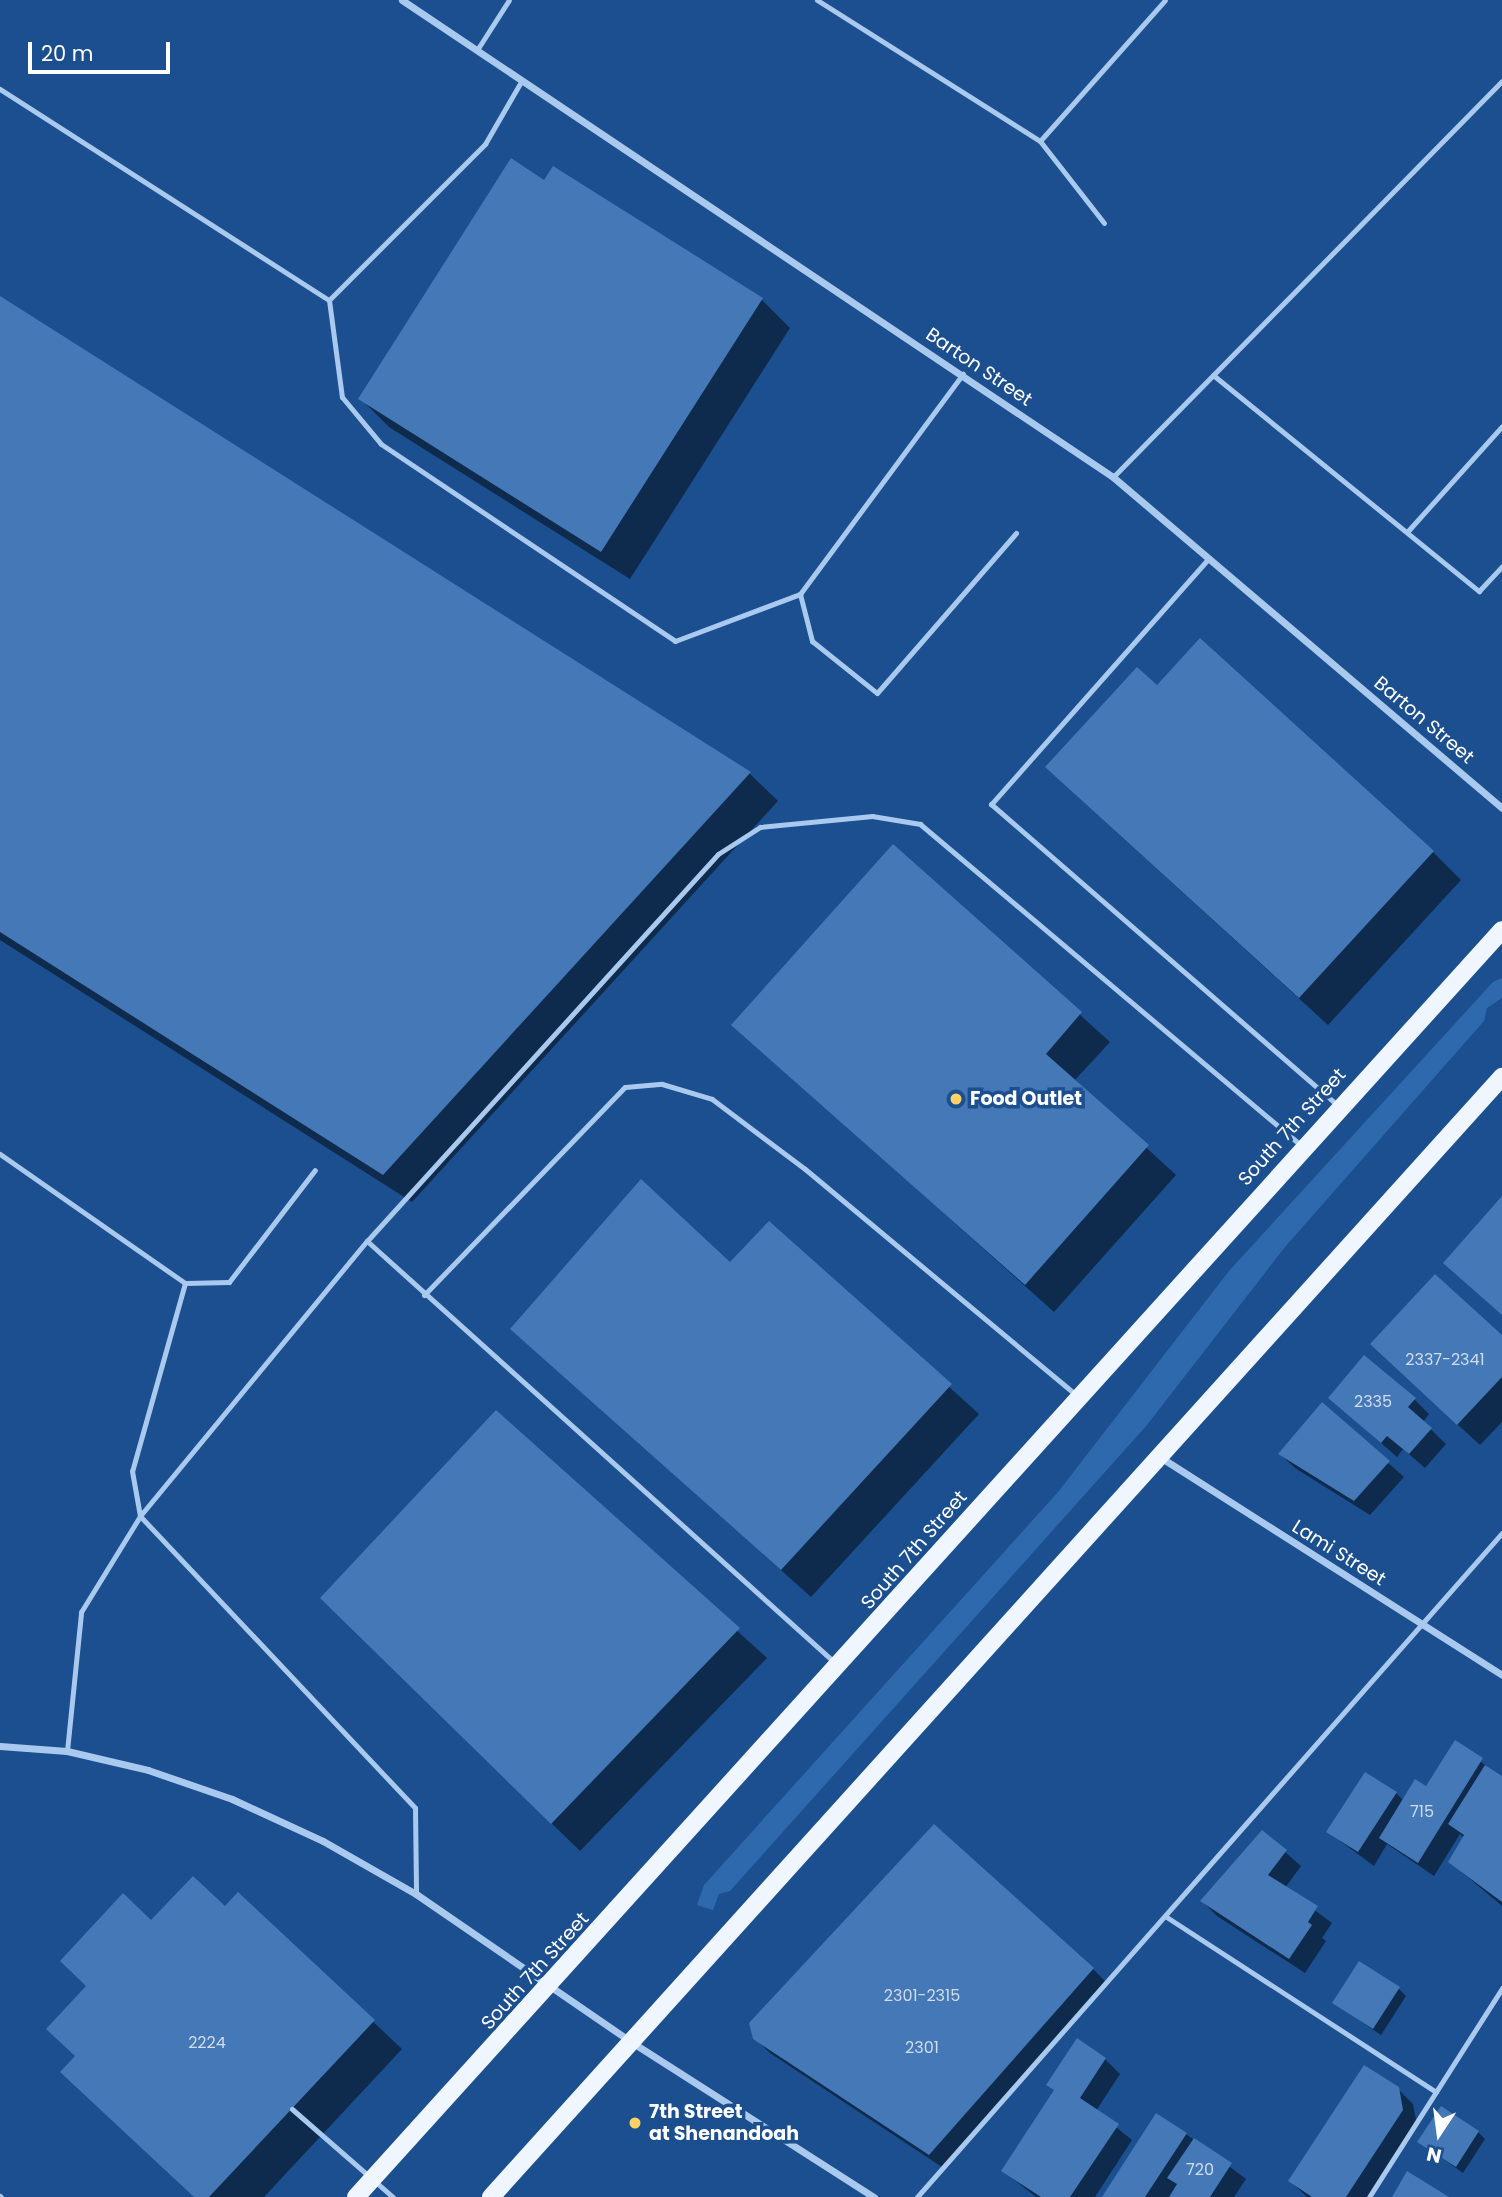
<!DOCTYPE html>
<style>
body{margin:0}
#map{position:relative;width:1502px;height:2197px;overflow:hidden;background:#1b4f8f;font-family:Poppins,sans-serif}
div>[style]{position:absolute}
.green>*{inset:0;background:#2e69ad}
.shadow>*{inset:0;background:#0007}
.building>*{inset:0;background:#4478b7}
.lane>*{height:5px;margin:-2.5px;padding:0 2.5px;transform-origin:2.5px;border-radius:2.5px;background:#a9c9ee}
.street>*{height:7px;margin:-3.5px;padding:0 3.5px;transform-origin:3.5px;border-radius:3.5px;background:#a9c9ee}
.primary>*{height:18px;margin:-9px;padding:0 9px;transform-origin:9px;border-radius:9px;background:#f0f6ff}
.dots>*{width:19px;height:19px;translate:-50% -50%;box-sizing:border-box;border:4px solid #1b4f8f;border-radius:50%}
span{translate:-50% -50%;white-space:nowrap;text-align:center;line-height:1.15;-webkit-text-stroke:7px #1b4f8f;paint-order:stroke}
.number-label{font-size:16px;color:#d0dded}
.number-label span{-webkit-text-stroke-width:0}
.street-label{font-size:19px;color:#fff}
.poi-label{font-size:19px;color:#fff;font-weight:700}
.left{translate:0 -50%;text-align:left}
.north{position:absolute;left:1404px;top:2099px;width:70px;height:70px;-webkit-text-stroke:5px #1b4f8f;paint-order:stroke;rotate:193deg;font-size:19px;font-weight:700;line-height:28px;text-align:center;color:#fff}
.north::after{content:'';display:block;margin:auto;width:24px;height:32px;background:#fff;clip-path:polygon(50% 0,100% 100%,50% 72%,0 100%)}
.scale{position:absolute;left:28px;top:42px;width:142px;height:32px;box-sizing:border-box;border:4px solid #fff;border-top:0;padding-left:9px;font-size:21px;line-height:24px;white-space:nowrap;color:#fff;-webkit-text-stroke:5px #1b4f8f;paint-order:stroke}
</style>
<div id="map">
<div class="green">
<div style="clip-path:polygon(1502px 978px,1502px 998px,1487px 1008px,1484px 1021px,1285px 1247px,1147px 1425px,730px 1891px,719px 1894px,713px 1910px,697px 1905px,704px 1885px,1058px 1492px,1229px 1271px,1493px 982px)"></div>
</div>
<div class="shadow">
<div style="clip-path:polygon(545px 182px,762px 300px,790px 328px,630px 579px,389px 427px,361px 399px)"></div>
<div style="clip-path:polygon(0 298px,749px 773px,778px 801px,412px 1202px,0 940px)"></div>
<div style="clip-path:polygon(1157px 688px,1433px 852px,1461px 880px,1328px 1025px,1076px 795px)"></div>
<div style="clip-path:polygon(893px 846px,1110px 1042px,1074px 1081px,1176px 1175px,1054px 1312px,734px 1025px)"></div>
<div style="clip-path:polygon(769px 1224px,979px 1414px,811px 1597px,512px 1329px,730px 1265px)"></div>
<div style="clip-path:polygon(1502px 1338px,1502px 1422px,1480px 1445px,1394px 1366px)"></div>
<div style="clip-path:polygon(1330px 1398px,1414px 1399px,1429px 1414px,1423px 1422px,1446px 1444px,1425px 1468px,1403px 1449px,1397px 1457px)"></div>
<div style="clip-path:polygon(1323px 1405px,1404px 1477px,1370px 1515px,1295px 1468px,1280px 1454px)"></div>
<div style="clip-path:polygon(497px 1413px,767px 1658px,580px 1851px,322px 1598px)"></div>
<div style="clip-path:polygon(1455px 1742px,1502px 1778px,1502px 1906px,1450px 1862px,1464px 1838px,1460px 1834px,1434px 1876px,1387px 1844px,1374px 1866px,1328px 1832px,1396px 1793px,1404px 1801px,1426px 1788px)"></div>
<div style="clip-path:polygon(1262px 1832px,1301px 1866px,1285px 1888px,1332px 1923px,1322px 1938px,1326px 1941px,1305px 1973px,1217px 1916px,1202px 1901px)"></div>
<div style="clip-path:polygon(238px 1894px,402px 2049px,264px 2197px,195px 2197px,77px 2057px,88px 1987px,151px 1922px,225px 1908px)"></div>
<div style="clip-path:polygon(1093px 1969px,1108px 1984px,945px 2169px,770px 2053px,755px 2038px)"></div>
<div style="clip-path:polygon(1399px 1989px,1406px 1996px,1381px 2035px,1334px 2003px)"></div>
<div style="clip-path:polygon(1105px 2059px,1120px 2074px,1096px 2111px,1132px 2140px,1095px 2197px,1036px 2197px,1003px 2171px,1055px 2091px,1048px 2085px)"></div>
<div style="clip-path:polygon(1398px 2089px,1413px 2104px,1417px 2126px,1370px 2197px,1307px 2197px,1290px 2181px)"></div>
<div style="clip-path:polygon(1478px 2132px,1485px 2139px,1463px 2173px,1420px 2142px)"></div>
<div style="clip-path:polygon(1186px 2134px,1246px 2179px,1234px 2197px,1104px 2197px)"></div>
</div>
<div class="building">
<div style="clip-path:polygon(511px 158px,544px 180px,553px 166px,763px 298px,601px 552px,358px 399px)"></div>
<div style="clip-path:polygon(0 296px,751px 772px,383px 1175px,0 932px)"></div>
<div style="clip-path:polygon(1200px 638px,1434px 851px,1299px 998px,1045px 767px,1137px 667px,1157px 685px)"></div>
<div style="clip-path:polygon(893px 844px,1082px 1012px,1046px 1054px,1149px 1145px,1025px 1285px,731px 1025px)"></div>
<div style="clip-path:polygon(641px 1179px,730px 1262px,769px 1221px,952px 1384px,781px 1570px,510px 1329px)"></div>
<div style="clip-path:polygon(1502px 1196px,1502px 1315px,1443px 1263px)"></div>
<div style="clip-path:polygon(1435px 1274px,1502px 1335px,1502px 1377px,1457px 1425px,1370px 1344px)"></div>
<div style="clip-path:polygon(1364px 1355px,1416px 1398px,1408px 1407px,1432px 1428px,1409px 1454px,1387px 1436px,1381px 1443px,1328px 1398px)"></div>
<div style="clip-path:polygon(1322px 1402px,1390px 1461px,1354px 1501px,1278px 1454px)"></div>
<div style="clip-path:polygon(496px 1410px,740px 1628px,551px 1824px,320px 1598px)"></div>
<div style="clip-path:polygon(1455px 1740px,1483px 1758px,1418px 1863px,1379px 1838px,1415px 1779px,1426px 1786px)"></div>
<div style="clip-path:polygon(1485px 1765px,1502px 1776px,1502px 1902px,1448px 1862px,1464px 1835px,1448px 1824px)"></div>
<div style="clip-path:polygon(1365px 1772px,1397px 1792px,1358px 1852px,1326px 1832px)"></div>
<div style="clip-path:polygon(934px 1824px,1094px 1968px,929px 2155px,753px 2039px,749px 2023px)"></div>
<div style="clip-path:polygon(1262px 1830px,1287px 1850px,1268px 1875px,1318px 1906px,1308px 1922px,1312px 1925px,1289px 1959px,1200px 1901px)"></div>
<div style="clip-path:polygon(193px 1876px,225px 1906px,238px 1892px,375px 2020px,209px 2197px,194px 2197px,60px 2072px,75px 2056px,46px 2029px,86px 1986px,60px 1961px,123px 1893px,151px 1920px)"></div>
<div style="clip-path:polygon(1359px 1961px,1400px 1987px,1373px 2029px,1332px 2003px)"></div>
<div style="clip-path:polygon(1077px 2038px,1106px 2058px,1080px 2098px,1119px 2124px,1070px 2197px,1041px 2197px,1001px 2171px,1054px 2090px,1046px 2085px)"></div>
<div style="clip-path:polygon(1364px 2065px,1399px 2087px,1403px 2110px,1346px 2197px,1312px 2197px,1288px 2181px)"></div>
<div style="clip-path:polygon(1441px 2106px,1479px 2131px,1456px 2167px,1417px 2142px)"></div>
<div style="clip-path:polygon(1156px 2113px,1187px 2133px,1145px 2197px,1102px 2197px)"></div>
<div style="clip-path:polygon(1194px 2138px,1232px 2163px,1210px 2197px,1169px 2197px,1177px 2184px,1167px 2178px)"></div>
<div style="clip-path:polygon(1407px 2171px,1449px 2197px,1392px 2197px)"></div>
</div>
<div class="lane">
<div style="left:817px;top:0;width:264px;rotate:32.3deg"></div>
<div style="left:1040px;top:141px;width:188px;rotate:-48.4deg"></div>
<div style="left:477px;top:50px;width:59px;rotate:-57.4deg"></div>
<div style="left:0;top:89px;width:391px;rotate:32.7deg"></div>
<div style="left:329px;top:300px;width:98px;rotate:82.4deg"></div>
<div style="left:342px;top:397px;width:61px;rotate:50.3deg"></div>
<div style="left:381px;top:444px;width:354px;rotate:33.8deg"></div>
<div style="left:675px;top:641px;width:134px;rotate:-20.6deg"></div>
<div style="left:800px;top:594px;width:274px;rotate:-53.5deg"></div>
<div style="left:1040px;top:141px;width:104px;rotate:52deg"></div>
<div style="left:329px;top:300px;width:221px;rotate:-45deg"></div>
<div style="left:485px;top:144px;width:74px;rotate:-60deg"></div>
<div style="left:1213px;top:375px;width:343px;rotate:39.1deg"></div>
<div style="left:1479px;top:591px;width:34px;rotate:-47deg"></div>
<div style="left:1113px;top:477px;width:555px;rotate:-45.51deg"></div>
<div style="left:1407px;top:532px;width:142px;rotate:-48.1deg"></div>
<div style="left:1209px;top:558px;width:329px;rotate:131.5deg"></div>
<div style="left:991px;top:804px;width:459px;rotate:41deg"></div>
<div style="left:800px;top:594px;width:49px;rotate:75.7deg"></div>
<div style="left:812px;top:641px;width:83px;rotate:38.7deg"></div>
<div style="left:877px;top:693px;width:212px;rotate:-49deg"></div>
<div style="left:0;top:1154px;width:226px;rotate:34.9deg"></div>
<div style="left:185px;top:1283px;width:195px;rotate:105.7deg"></div>
<div style="left:132px;top:1471px;width:46px;rotate:79.9deg"></div>
<div style="left:140px;top:1516px;width:401px;rotate:46.7deg"></div>
<div style="left:415px;top:1808px;width:86px;rotate:89.3deg"></div>
<div style="left:367px;top:1241px;width:629px;rotate:42.03deg"></div>
<div style="left:185px;top:1283px;width:44px;rotate:-1.3deg"></div>
<div style="left:229px;top:1282px;width:141px;rotate:-52.5deg"></div>
<div style="left:424px;top:1295px;width:289px;rotate:-46deg"></div>
<div style="left:625px;top:1087px;width:37px;rotate:-5deg"></div>
<div style="left:662px;top:1084px;width:52px;rotate:16.7deg"></div>
<div style="left:712px;top:1099px;width:116px;rotate:37deg"></div>
<div style="left:805px;top:1169px;width:353px;rotate:39.8deg"></div>
<div style="left:67px;top:1751px;width:140px;rotate:-84.2deg"></div>
<div style="left:81px;top:1612px;width:113px;rotate:-58.4deg"></div>
<div style="left:140px;top:1516px;width:357px;rotate:-50.5deg"></div>
<div style="left:367px;top:1241px;width:522px;rotate:-47.79deg"></div>
<div style="left:718px;top:854px;width:50px;rotate:-32.7deg"></div>
<div style="left:760px;top:827px;width:113px;rotate:-5.6deg"></div>
<div style="left:872px;top:816px;width:49px;rotate:9.5deg"></div>
<div style="left:920px;top:824px;width:501px;rotate:40.14deg"></div>
<div style="left:1165px;top:1916px;width:323px;rotate:33deg"></div>
<div style="left:292px;top:2109px;width:134px;rotate:41.1deg"></div>
<div style="left:0;top:2196px;width:1px;rotate:45deg"></div>
<div style="left:917px;top:2197px;width:885px;rotate:-48.62deg"></div>
<div style="left:1369px;top:2197px;width:248px;rotate:-57.5deg"></div>
</div>
<div class="street">
<div style="left:402px;top:0;width:856px;rotate:33.86deg"></div>
<div style="left:1113px;top:477px;width:511px;rotate:40.39deg"></div>
<div style="left:1160px;top:1457px;width:406px;rotate:32.5deg"></div>
<div style="left:0;top:1746px;width:67px;rotate:4.3deg"></div>
<div style="left:67px;top:1751px;width:83px;rotate:13.2deg"></div>
<div style="left:148px;top:1770px;width:89px;rotate:19deg"></div>
<div style="left:232px;top:1799px;width:100px;rotate:24.8deg"></div>
<div style="left:323px;top:1841px;width:107px;rotate:29.7deg"></div>
<div style="left:416px;top:1894px;width:263px;rotate:34.5deg"></div>
<div style="left:633px;top:2043px;width:286px;rotate:32.6deg"></div>
</div>
<div class="primary">
<div style="left:356px;top:2197px;width:1708px;rotate:-47.87deg"></div>
<div style="left:491px;top:2197px;width:1509px;rotate:-47.93deg"></div>
</div>
<div class="dots">
<div style="left:956px;top:1099px;background:#ffd166"></div>
<div style="left:635px;top:2123px;background:#ffd166"></div>
</div>
<div class="number-label">
<span style="left:1445px;top:1360px">2337-2341</span>
<span style="left:1373px;top:1402px">2335</span>
<span style="left:1422px;top:1812px">715</span>
<span style="left:922px;top:1996px">2301-2315</span>
<span style="left:207px;top:2043px">2224</span>
<span style="left:922px;top:2048px">2301</span>
<span style="left:1200px;top:2170px">720</span>
</div>
<div class="street-label">
<span style="left:979px;top:367px;rotate:34deg">Barton Street</span>
<span style="left:1424px;top:720px;rotate:40deg">Barton Street</span>
<span style="left:1292px;top:1127px;rotate:-48deg">South 7th Street</span>
<span style="left:914px;top:1550px;rotate:-49deg">South 7th Street</span>
<span style="left:1339px;top:1553px;rotate:32deg">Lami Street</span>
<span style="left:535px;top:1971px;rotate:-48deg">South 7th Street</span>
</div>
<div class="poi-label">
<span class="left" style="left:970px;top:1099px">Food Outlet</span>
<span class="left" style="left:649px;top:2123px">7th Street<br>at Shenandoah</span>
</div>
<div class="north">N</div>
<div class="scale">20 m</div>
</div>
